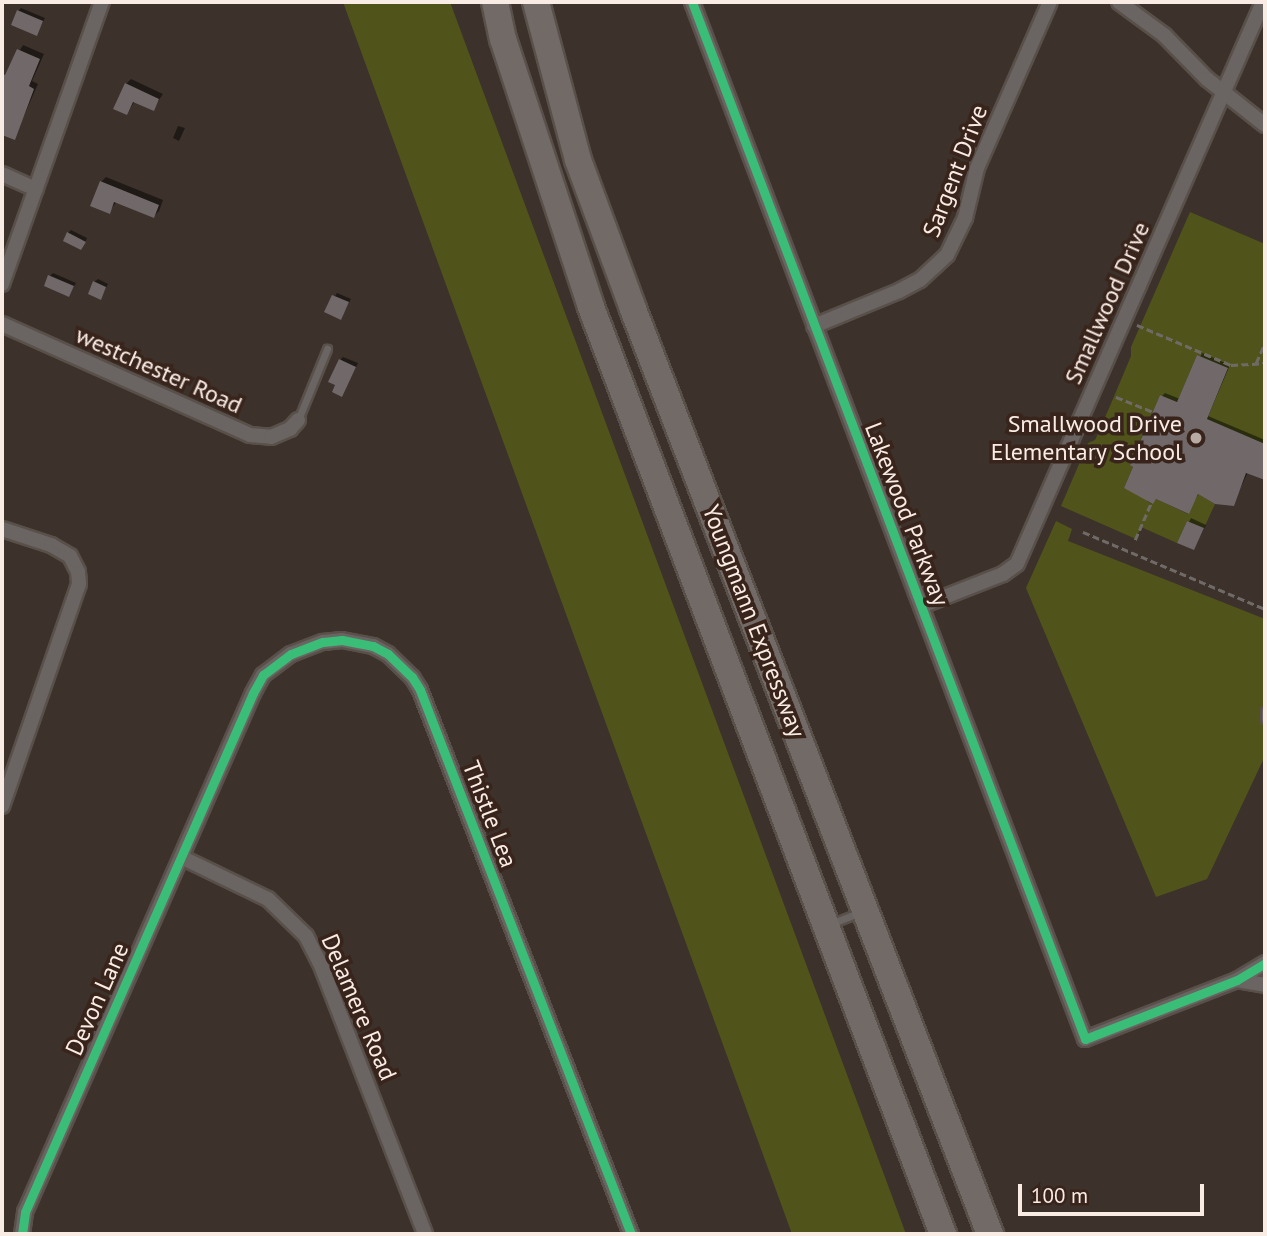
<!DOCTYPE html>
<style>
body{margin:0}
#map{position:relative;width:1267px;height:1236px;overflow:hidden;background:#3c312b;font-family:"PT Sans",sans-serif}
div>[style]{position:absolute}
.green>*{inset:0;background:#50541b}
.shadow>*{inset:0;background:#0007}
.building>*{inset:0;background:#716869}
.path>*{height:2.5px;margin-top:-1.25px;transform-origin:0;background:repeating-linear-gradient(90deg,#706a67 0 7px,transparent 0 10.5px)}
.roads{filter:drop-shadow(2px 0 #59504a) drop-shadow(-2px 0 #59504a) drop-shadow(0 2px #59504a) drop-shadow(0 -2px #59504a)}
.lane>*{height:7px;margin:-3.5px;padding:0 3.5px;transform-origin:3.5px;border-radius:3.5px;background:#6a6462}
.street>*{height:14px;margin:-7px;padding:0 7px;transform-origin:7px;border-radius:7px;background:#6a6462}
.highway>*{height:26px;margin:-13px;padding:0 13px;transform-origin:13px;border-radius:13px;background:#726a67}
.cycleway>*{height:9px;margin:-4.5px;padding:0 4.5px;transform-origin:4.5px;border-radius:4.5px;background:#3abd76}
.dots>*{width:19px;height:19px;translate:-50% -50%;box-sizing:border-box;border:4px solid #38241b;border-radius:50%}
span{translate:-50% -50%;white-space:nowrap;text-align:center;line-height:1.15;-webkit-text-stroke:7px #38241b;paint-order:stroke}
.street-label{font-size:24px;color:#f9ece5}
.poi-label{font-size:24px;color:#f9ece5}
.right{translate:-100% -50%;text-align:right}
.frame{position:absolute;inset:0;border:4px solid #f9ece5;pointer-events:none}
.scale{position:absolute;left:1018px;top:1184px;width:186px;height:32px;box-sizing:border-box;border:4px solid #f9ece5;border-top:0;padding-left:9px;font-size:21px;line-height:24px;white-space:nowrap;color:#f9ece5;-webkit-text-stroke:5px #38241b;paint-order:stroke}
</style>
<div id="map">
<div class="green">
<div style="clip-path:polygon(343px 2px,450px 2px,906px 1234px,792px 1234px)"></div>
<div style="clip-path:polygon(1190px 212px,1265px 244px,1265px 444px,1207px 419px,1228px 369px,1197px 355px,1177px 402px,1160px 395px,1130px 464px,1133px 467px,1124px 488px,1149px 497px,1147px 501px,1152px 504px,1156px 499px,1188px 514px,1198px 494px,1215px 504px,1204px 528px,1187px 521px,1177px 543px,1141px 527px,1136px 539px,1061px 506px,1088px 443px,1095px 440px,1110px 406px,1131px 356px,1131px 347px)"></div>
<div style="clip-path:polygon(1056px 521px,1072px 529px,1068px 541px,1265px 619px,1265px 756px,1207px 879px,1156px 897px,1026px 588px)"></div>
</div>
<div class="shadow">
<div style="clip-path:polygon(21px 8px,45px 18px,36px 34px,18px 11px)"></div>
<div style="clip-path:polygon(23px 45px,44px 54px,32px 81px,38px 84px,14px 138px,2px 132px,2px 80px)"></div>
<div style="clip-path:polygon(131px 79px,163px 94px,153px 109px,135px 101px,127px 113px,126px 84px)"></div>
<div style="clip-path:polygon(178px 126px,185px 128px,179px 141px,173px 138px)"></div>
<div style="clip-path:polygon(106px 177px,163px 200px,159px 211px,154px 216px,117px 201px,109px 212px,101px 182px)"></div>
<div style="clip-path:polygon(71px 230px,87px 238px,84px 245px,68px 233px)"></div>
<div style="clip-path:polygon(53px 273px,76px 283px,69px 295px,50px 276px)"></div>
<div style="clip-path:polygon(98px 279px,108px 284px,100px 298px,94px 282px)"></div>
<div style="clip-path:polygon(337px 293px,351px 299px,343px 314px,326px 311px)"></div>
<div style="clip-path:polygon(1202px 353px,1230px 365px,1208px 416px,1265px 440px,1265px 478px,1248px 472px,1233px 504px,1199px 493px,1188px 512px,1132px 464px,1162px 396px,1165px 393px,1180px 399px)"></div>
<div style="clip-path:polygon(343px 357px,358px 363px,342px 395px,340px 360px)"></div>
<div style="clip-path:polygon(1191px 518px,1206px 525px,1194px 548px,1179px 542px)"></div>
</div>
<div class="building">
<div style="clip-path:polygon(17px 10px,43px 21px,37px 36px,11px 25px)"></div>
<div style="clip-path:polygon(17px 49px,40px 59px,29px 86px,34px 89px,15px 140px,2px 135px,2px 74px,5px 75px)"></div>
<div style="clip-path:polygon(125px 83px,159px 99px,154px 111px,133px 102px,127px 115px,113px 109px)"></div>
<div style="clip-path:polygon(100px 181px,159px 205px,154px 218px,114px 202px,110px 214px,90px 206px)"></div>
<div style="clip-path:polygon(67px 232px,86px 242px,81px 250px,63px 241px)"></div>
<div style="clip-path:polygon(48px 275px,74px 286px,69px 297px,44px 286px)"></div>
<div style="clip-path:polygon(93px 281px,106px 287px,101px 300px,88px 294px)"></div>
<div style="clip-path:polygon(332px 295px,349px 302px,341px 320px,324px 312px)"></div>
<div style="clip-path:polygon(1197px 355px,1228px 368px,1207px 419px,1265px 444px,1265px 480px,1246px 473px,1234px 506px,1215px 504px,1198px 494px,1189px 514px,1156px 499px,1153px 504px,1124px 488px,1133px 467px,1130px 465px,1160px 395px,1177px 402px)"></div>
<div style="clip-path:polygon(339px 359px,356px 367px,342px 397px,332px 392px,335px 385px,328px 382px)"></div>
<div style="clip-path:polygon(1187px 521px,1204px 528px,1194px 550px,1177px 543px)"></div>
</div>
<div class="path">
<div style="left:1137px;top:325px;width:102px;rotate:23.1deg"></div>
<div style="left:1231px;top:365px;width:34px;rotate:-3deg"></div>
<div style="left:1256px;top:363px;width:22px;rotate:-66deg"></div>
<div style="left:1116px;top:397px;width:40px;rotate:22deg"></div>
<div style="left:1083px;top:532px;width:198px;rotate:22.9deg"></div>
<div style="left:1135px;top:540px;width:40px;rotate:-66.6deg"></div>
</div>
<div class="roads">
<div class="lane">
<div style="left:298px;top:420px;width:77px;rotate:-67.8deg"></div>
<div style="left:1265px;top:711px;width:8px;rotate:90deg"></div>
<div style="left:830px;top:924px;width:34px;rotate:-21deg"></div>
</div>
<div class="street">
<div style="left:692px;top:2px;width:1109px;rotate:69.24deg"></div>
<div style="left:1085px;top:1039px;width:163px;rotate:-21.2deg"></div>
<div style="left:1237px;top:980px;width:33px;rotate:-31deg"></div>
<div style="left:1119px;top:2px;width:56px;rotate:36.3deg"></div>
<div style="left:1164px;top:35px;width:62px;rotate:45.7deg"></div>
<div style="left:1207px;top:79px;width:74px;rotate:38.4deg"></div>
<div style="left:2px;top:174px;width:37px;rotate:24deg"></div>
<div style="left:2px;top:284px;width:299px;rotate:-70.5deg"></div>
<div style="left:2px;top:324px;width:272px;rotate:24.1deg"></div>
<div style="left:250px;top:435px;width:21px;rotate:5deg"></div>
<div style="left:271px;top:437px;width:21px;rotate:-23deg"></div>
<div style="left:290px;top:429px;width:12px;rotate:-48deg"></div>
<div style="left:814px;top:326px;width:92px;rotate:-22.4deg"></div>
<div style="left:899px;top:291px;width:24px;rotate:-28deg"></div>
<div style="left:920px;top:280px;width:37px;rotate:-43deg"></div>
<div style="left:947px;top:255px;width:41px;rotate:-64.1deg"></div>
<div style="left:965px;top:218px;width:51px;rotate:-76.5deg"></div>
<div style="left:977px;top:168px;width:181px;rotate:-66.3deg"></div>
<div style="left:2px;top:529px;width:52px;rotate:18.1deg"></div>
<div style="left:51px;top:545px;width:22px;rotate:30deg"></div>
<div style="left:70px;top:556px;width:18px;rotate:63deg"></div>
<div style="left:78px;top:572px;width:12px;rotate:85deg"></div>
<div style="left:79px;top:584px;width:235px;rotate:109.1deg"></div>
<div style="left:921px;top:606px;width:88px;rotate:-21.3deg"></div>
<div style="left:1003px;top:574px;width:17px;rotate:-36deg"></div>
<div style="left:1017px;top:564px;width:613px;rotate:-66.36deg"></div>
<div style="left:181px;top:857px;width:97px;rotate:25.8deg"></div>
<div style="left:268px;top:899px;width:53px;rotate:44.2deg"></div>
<div style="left:306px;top:936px;width:36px;rotate:63deg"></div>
<div style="left:322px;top:968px;width:285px;rotate:68.8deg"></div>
<div style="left:1237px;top:980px;width:28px;rotate:10deg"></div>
<div style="left:22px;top:1234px;width:22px;rotate:-82deg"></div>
<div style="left:25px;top:1212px;width:567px;rotate:-66.28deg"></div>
<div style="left:253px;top:693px;width:21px;rotate:-61deg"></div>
<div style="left:263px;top:675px;width:35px;rotate:-37deg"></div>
<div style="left:291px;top:654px;width:34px;rotate:-21deg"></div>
<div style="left:323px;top:642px;width:19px;rotate:-6deg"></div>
<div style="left:342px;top:640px;width:32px;rotate:11deg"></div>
<div style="left:373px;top:646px;width:17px;rotate:28deg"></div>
<div style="left:388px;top:654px;width:33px;rotate:44deg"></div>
<div style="left:412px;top:677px;width:15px;rotate:58deg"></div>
<div style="left:420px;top:690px;width:583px;rotate:68.8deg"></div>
</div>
<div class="highway">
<div style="left:495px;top:2px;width:38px;rotate:78deg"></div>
<div style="left:503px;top:39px;width:282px;rotate:71.8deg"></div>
<div style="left:591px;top:307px;width:992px;rotate:69.21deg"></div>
<div style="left:536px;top:2px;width:163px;rotate:75.1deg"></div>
<div style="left:578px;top:160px;width:159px;rotate:69.7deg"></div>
<div style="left:633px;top:309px;width:992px;rotate:68.9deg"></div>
</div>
</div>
<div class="cycleway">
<div style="left:692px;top:2px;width:1109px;rotate:69.24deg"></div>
<div style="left:1085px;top:1039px;width:163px;rotate:-21.2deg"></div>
<div style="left:1237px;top:980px;width:33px;rotate:-31deg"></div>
<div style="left:22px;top:1234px;width:22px;rotate:-82deg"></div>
<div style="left:25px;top:1212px;width:567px;rotate:-66.28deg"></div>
<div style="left:253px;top:693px;width:21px;rotate:-61deg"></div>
<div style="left:263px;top:675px;width:35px;rotate:-37deg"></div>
<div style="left:291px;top:654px;width:34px;rotate:-21deg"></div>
<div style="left:323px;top:642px;width:19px;rotate:-6deg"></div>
<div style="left:342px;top:640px;width:32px;rotate:11deg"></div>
<div style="left:373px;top:646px;width:17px;rotate:28deg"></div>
<div style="left:388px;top:654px;width:33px;rotate:44deg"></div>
<div style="left:412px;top:677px;width:15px;rotate:58deg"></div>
<div style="left:420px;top:690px;width:583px;rotate:68.8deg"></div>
</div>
<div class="dots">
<div style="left:1196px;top:438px;background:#b7aba4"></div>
</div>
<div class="street-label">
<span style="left:955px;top:171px;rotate:-69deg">Sargent Drive</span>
<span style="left:1107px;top:303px;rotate:-66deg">Smallwood Drive</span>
<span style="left:159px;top:370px;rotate:24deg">westchester Road</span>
<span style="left:907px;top:514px;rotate:69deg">Lakewood Parkway</span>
<span style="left:754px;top:621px;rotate:69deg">Youngmann Expressway</span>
<span style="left:490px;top:814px;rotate:69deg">Thistle Lea</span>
<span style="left:97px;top:999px;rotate:-66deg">Devon Lane</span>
<span style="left:359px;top:1007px;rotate:67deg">Delamere Road</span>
</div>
<div class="poi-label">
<span class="right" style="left:1182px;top:438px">Smallwood Drive<br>Elementary School</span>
</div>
<div class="frame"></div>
<div class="scale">100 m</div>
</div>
